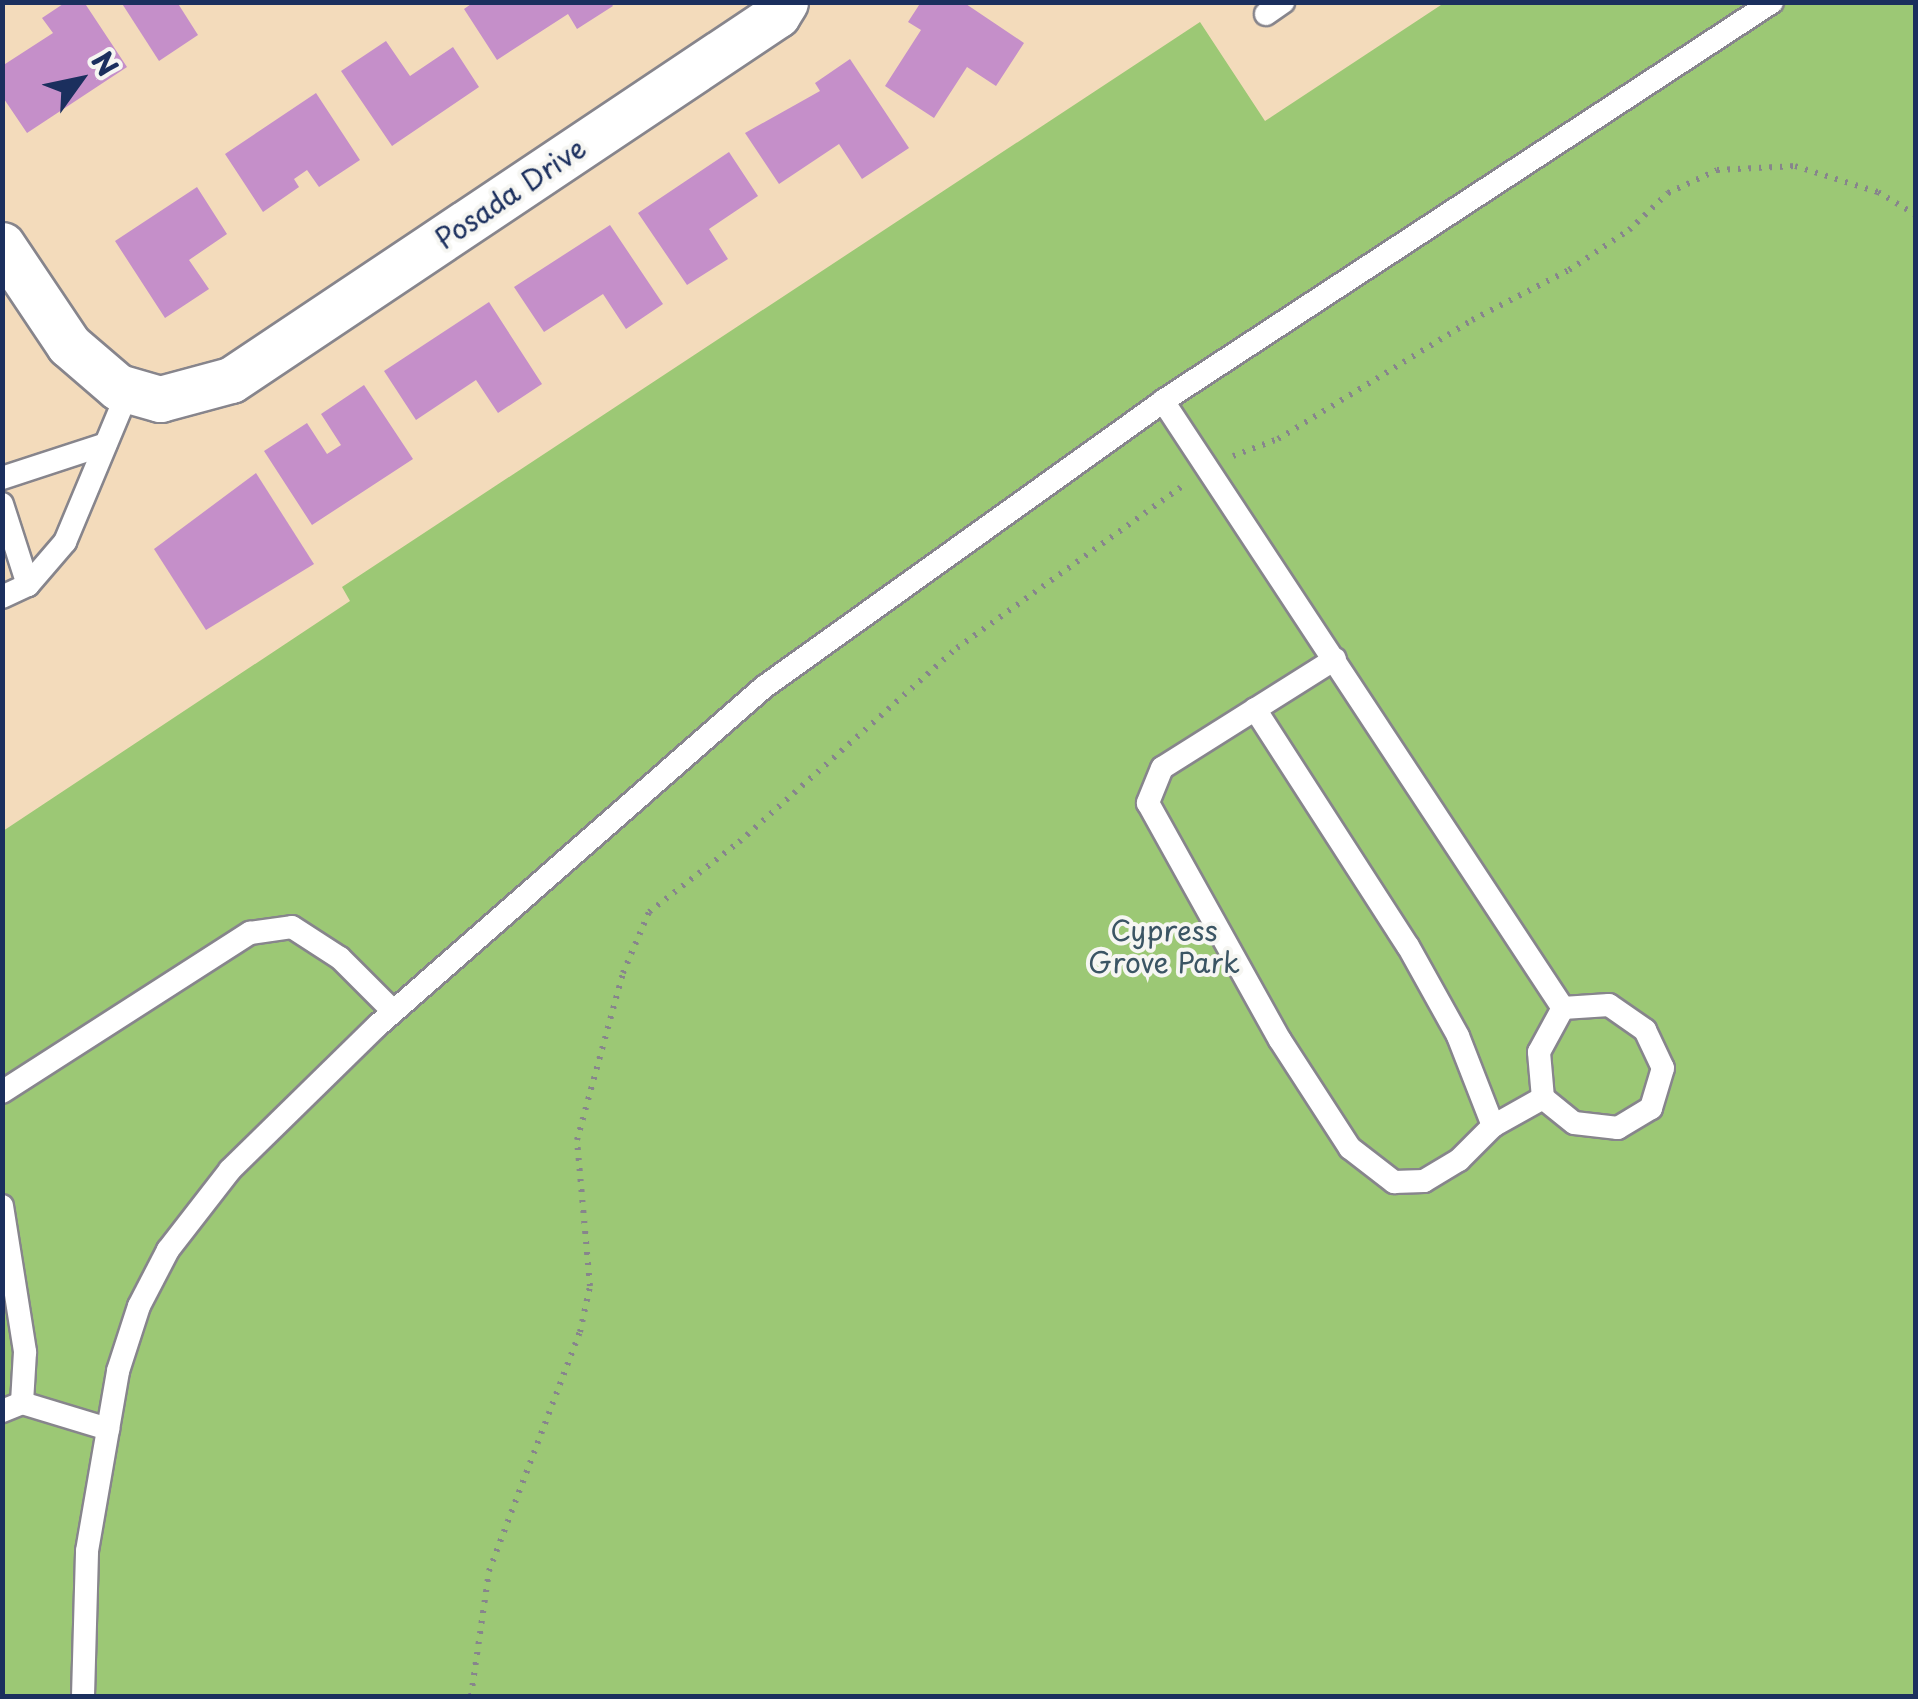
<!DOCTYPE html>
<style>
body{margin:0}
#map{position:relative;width:1918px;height:1699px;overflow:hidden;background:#f3dbbb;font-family:"Playpen Sans",sans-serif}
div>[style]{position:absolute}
.green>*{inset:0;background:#9cc875}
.building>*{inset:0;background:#c58fc9}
.path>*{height:6px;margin-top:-3px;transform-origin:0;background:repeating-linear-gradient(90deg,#87858c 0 2.5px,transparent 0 10.5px)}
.roads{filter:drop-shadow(2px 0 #87858c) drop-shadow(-2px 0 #87858c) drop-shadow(0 2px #87858c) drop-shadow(0 -2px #87858c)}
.lane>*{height:22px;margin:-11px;padding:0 11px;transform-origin:11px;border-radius:11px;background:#fff}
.street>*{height:45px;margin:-22.5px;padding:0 22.5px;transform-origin:22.5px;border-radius:22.5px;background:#fff}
span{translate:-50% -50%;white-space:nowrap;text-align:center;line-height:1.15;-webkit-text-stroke:8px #f6f6f2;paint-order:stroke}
.street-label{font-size:28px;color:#1b2f5e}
.park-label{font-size:28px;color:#3b5564}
.frame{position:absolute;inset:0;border:5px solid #1b2f5e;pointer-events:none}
.north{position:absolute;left:30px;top:30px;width:100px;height:100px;-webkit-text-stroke:8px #f6f6f2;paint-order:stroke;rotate:57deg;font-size:28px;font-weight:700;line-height:40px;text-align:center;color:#1b2f5e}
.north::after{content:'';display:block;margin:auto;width:35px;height:45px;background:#1b2f5e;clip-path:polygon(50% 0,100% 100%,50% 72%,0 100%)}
</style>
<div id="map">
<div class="green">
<div style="clip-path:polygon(1444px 3px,1915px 3px,1915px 1696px,3px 1696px,3px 831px,350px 601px,342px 587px,1200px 22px,1265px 121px)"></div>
</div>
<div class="building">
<div style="clip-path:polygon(66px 2px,84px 2px,127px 67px,27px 133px,2px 96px,2px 66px,53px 33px,42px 18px)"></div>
<div style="clip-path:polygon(121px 2px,177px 2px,198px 35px,159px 61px)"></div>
<div style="clip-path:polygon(474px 2px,610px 2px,613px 6px,577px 29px,568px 14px,497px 60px,464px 9px)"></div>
<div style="clip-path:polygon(921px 2px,963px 2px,1024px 43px,996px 86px,967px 67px,934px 118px,885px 86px,921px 30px,908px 22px)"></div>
<div style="clip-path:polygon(386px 41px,410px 76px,453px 47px,479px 87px,392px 146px,341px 71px)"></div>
<div style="clip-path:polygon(850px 59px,909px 148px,862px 179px,839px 144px,779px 184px,745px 133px,820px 91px,815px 83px)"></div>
<div style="clip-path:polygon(316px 93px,360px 160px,319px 187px,307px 170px,294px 179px,299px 187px,263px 212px,225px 154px)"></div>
<div style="clip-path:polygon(729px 152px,758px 196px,709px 229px,728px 259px,687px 285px,638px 213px)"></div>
<div style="clip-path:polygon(197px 187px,227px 234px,189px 260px,209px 289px,165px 318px,115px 241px)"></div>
<div style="clip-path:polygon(610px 225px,663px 304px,626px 329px,603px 294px,544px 332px,514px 287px)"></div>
<div style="clip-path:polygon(489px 302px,542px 384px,498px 413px,476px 380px,416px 420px,384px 371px)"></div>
<div style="clip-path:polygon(364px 385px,413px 459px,312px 525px,264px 451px,307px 423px,327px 454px,341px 445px,321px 414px)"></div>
<div style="clip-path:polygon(256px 473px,314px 564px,206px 630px,154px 549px)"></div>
</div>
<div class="path">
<div style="left:1233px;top:456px;width:48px;rotate:-20.7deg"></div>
<div style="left:1278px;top:439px;width:228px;rotate:-31.5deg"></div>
<div style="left:1472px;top:320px;width:109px;rotate:-27.3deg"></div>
<div style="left:1569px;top:270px;width:72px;rotate:-33.7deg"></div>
<div style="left:1629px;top:230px;width:54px;rotate:-43.5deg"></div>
<div style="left:1668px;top:193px;width:54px;rotate:-25.1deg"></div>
<div style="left:1717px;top:170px;width:78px;rotate:-2.9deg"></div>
<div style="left:1795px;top:166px;width:87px;rotate:17.4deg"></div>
<div style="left:1878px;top:192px;width:44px;rotate:31.2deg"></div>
<div style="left:471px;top:1696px;width:126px;rotate:-81.8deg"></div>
<div style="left:489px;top:1571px;width:256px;rotate:-69.2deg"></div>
<div style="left:580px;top:1332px;width:47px;rotate:-77.7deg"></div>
<div style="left:590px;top:1286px;width:147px;rotate:-95.1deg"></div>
<div style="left:577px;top:1140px;width:173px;rotate:-74.6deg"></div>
<div style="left:623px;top:973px;width:66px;rotate:-66.9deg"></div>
<div style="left:649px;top:912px;width:114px;rotate:-37.9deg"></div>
<div style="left:739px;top:842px;width:292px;rotate:-41.7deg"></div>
<div style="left:957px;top:648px;width:279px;rotate:-35.7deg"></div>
</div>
<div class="roads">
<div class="lane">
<div style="left:1266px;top:14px;width:21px;rotate:-35deg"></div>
<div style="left:1163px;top:401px;width:727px;rotate:56.62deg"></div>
<div style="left:1563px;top:1008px;width:46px;rotate:-3.7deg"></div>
<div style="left:1609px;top:1005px;width:44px;rotate:34.8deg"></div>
<div style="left:1645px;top:1030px;width:42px;rotate:64.7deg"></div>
<div style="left:1663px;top:1068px;width:42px;rotate:106.7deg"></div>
<div style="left:1651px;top:1108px;width:39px;rotate:149deg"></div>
<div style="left:1618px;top:1128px;width:44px;rotate:-173.5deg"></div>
<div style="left:1574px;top:1123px;width:40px;rotate:-141deg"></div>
<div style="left:1543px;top:1098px;width:46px;rotate:-95deg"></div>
<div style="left:1539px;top:1052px;width:50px;rotate:-61.4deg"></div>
<div style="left:2px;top:478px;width:109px;rotate:-18.1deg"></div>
<div style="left:2px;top:504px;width:85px;rotate:72.2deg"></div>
<div style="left:2px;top:597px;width:29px;rotate:-25deg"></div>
<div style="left:28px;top:585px;width:57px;rotate:-49.3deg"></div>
<div style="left:65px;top:542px;width:166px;rotate:-67.3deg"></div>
<div style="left:1335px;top:659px;width:204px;rotate:147.8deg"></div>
<div style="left:1162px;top:768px;width:38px;rotate:112deg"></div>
<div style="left:1148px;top:803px;width:271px;rotate:60.9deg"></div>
<div style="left:1280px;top:1040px;width:129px;rotate:57.1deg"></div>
<div style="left:1350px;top:1148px;width:56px;rotate:37.7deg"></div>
<div style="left:1394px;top:1182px;width:30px;rotate:-2deg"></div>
<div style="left:1424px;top:1181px;width:41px;rotate:-31deg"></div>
<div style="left:1459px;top:1160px;width:48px;rotate:-45deg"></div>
<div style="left:1493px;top:1126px;width:57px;rotate:-29.2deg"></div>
<div style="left:1255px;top:709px;width:282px;rotate:57.2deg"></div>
<div style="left:1408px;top:946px;width:103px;rotate:60.9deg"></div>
<div style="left:1458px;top:1036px;width:97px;rotate:68.7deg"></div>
<div style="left:2px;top:1092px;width:295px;rotate:-32.7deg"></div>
<div style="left:250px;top:933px;width:42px;rotate:-8.1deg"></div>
<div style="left:292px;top:927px;width:57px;rotate:32.9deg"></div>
<div style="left:340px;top:958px;width:75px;rotate:45deg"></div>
<div style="left:2px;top:1206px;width:148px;rotate:81deg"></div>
<div style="left:25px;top:1352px;width:51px;rotate:93.4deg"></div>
<div style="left:22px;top:1403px;width:22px;rotate:158deg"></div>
<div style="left:22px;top:1403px;width:90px;rotate:16.8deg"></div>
<div style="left:83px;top:1696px;width:145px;rotate:-88.4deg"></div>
<div style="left:87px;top:1551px;width:183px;rotate:-80.2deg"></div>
<div style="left:118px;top:1371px;width:68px;rotate:-72.1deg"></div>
<div style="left:139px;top:1306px;width:63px;rotate:-62.6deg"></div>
<div style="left:168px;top:1250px;width:101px;rotate:-52.2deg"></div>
<div style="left:230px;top:1170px;width:206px;rotate:-44.4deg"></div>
<div style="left:377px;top:1026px;width:514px;rotate:-41.22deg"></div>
<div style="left:764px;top:687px;width:491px;rotate:-35.6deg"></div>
<div style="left:1163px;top:401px;width:728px;rotate:-33.23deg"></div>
</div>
<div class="street">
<div style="left:2px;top:245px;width:120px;rotate:56.2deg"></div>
<div style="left:69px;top:345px;width:65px;rotate:40.6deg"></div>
<div style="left:118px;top:387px;width:44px;rotate:15.9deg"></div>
<div style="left:160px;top:399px;width:73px;rotate:-15deg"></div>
<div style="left:231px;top:380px;width:657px;rotate:-33.76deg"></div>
<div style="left:777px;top:15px;width:15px;rotate:-58deg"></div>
</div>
</div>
<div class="street-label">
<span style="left:510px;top:193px;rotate:-34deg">Posada Drive</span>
</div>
<div class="park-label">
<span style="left:1164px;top:946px">Cypress<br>Grove Park</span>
</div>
<div class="frame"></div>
<div class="north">N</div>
</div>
